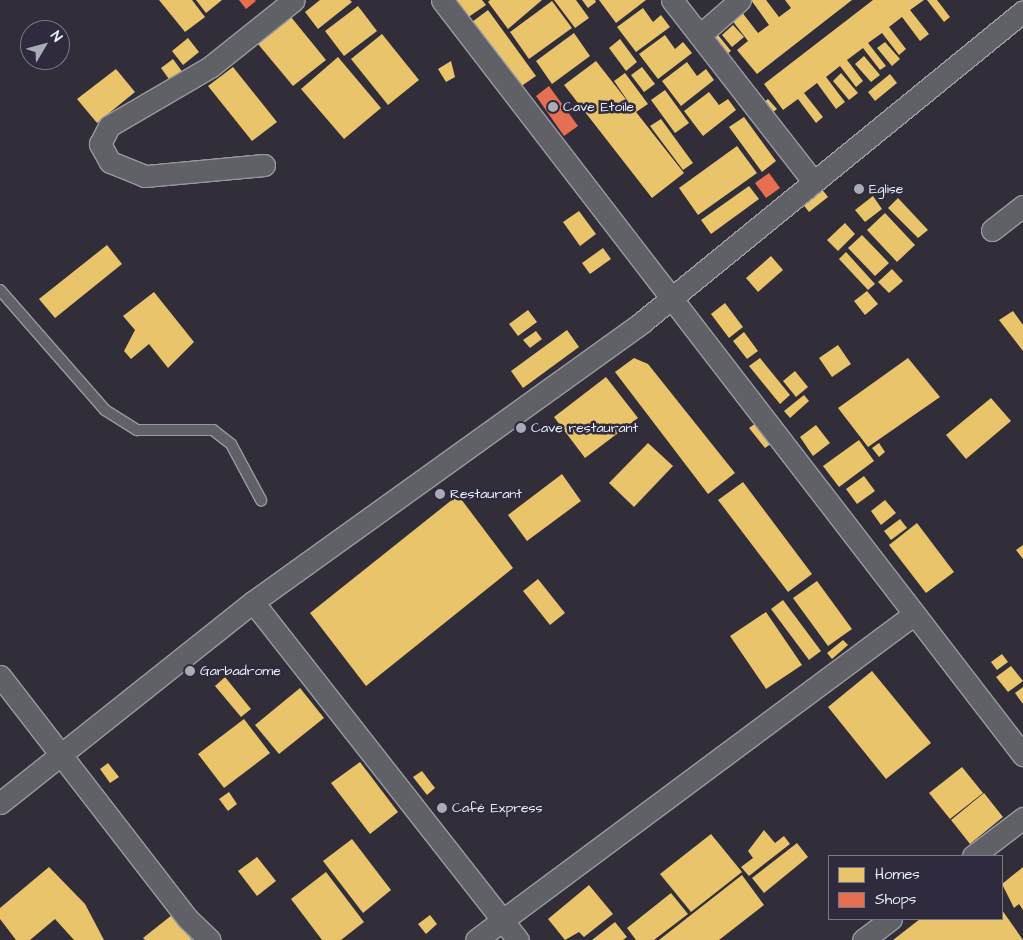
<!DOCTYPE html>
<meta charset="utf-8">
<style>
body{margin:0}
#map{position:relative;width:1023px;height:940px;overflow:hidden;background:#312e39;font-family:"Architects Daughter",sans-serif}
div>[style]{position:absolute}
.homes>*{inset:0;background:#e9c46a}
.shops>*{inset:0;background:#e76f51}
.roads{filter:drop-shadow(1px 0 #98999f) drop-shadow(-1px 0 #98999f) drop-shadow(0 1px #98999f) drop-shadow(0 -1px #98999f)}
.lane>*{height:10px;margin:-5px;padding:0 5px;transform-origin:5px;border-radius:5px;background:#606067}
.street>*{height:21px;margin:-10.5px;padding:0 10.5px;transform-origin:10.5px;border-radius:10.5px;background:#606067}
.dots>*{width:14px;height:14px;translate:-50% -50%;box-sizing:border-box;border:2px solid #2f2a3d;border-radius:50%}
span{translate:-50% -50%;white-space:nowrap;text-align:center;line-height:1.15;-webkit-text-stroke:5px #2f2a3d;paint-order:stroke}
.poi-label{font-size:14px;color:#e8f1f8}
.left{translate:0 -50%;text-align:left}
.legend{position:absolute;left:828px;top:855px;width:175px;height:65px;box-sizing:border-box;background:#2f2a3d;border:1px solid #797a88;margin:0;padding:6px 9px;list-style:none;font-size:15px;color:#e8f1f8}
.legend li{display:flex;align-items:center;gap:10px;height:25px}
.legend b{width:25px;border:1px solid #797a88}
.north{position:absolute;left:20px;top:20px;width:50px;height:50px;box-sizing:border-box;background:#2f2a3d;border:1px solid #797a88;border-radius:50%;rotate:53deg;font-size:14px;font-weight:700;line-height:20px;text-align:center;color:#e8f1f8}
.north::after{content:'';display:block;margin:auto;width:18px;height:22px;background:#a8adb5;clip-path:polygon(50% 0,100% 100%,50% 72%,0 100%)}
</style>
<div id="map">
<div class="homes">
<div style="clip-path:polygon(159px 0,192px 0,205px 17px,185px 32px)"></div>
<div style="clip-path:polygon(196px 0,222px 0,206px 13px)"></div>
<div style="clip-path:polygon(320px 0,350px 0,352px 2px,318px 29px,305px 12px)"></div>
<div style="clip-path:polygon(453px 0,482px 0,486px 5px,467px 18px)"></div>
<div style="clip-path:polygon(542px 0,508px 29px,488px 2px,490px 0)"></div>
<div style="clip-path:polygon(554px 0,576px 0,589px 18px,575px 28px)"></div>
<div style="clip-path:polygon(582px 0,595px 0,596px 2px,588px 8px)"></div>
<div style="clip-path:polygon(599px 0,646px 0,616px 23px)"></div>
<div style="clip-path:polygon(751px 0,766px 0,779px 17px,791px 8px,785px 0,852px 0,757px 74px,737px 50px,748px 41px,731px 19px,741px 11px,758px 33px,769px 25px)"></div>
<div style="clip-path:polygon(873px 0,924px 0,910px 10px,929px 34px,920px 41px,902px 17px,889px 27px,906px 49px,899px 55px,882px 33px,868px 43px,886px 66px,880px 70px,863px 48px,847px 60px,863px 81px,856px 87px,840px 66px,826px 77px,845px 102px,836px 109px,817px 83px,804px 93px,823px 117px,816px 123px,798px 99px,783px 110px,764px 84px)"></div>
<div style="clip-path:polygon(927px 0,937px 0,950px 17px,944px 22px)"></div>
<div style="clip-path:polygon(552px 1px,572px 28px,529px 59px,510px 32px)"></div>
<div style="clip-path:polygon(358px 6px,377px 31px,344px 56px,325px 31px)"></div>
<div style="clip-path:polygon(643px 8px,653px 22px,661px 15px,670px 27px,636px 52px,617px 27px)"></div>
<div style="clip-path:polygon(488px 10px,536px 76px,520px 87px,472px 22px)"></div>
<div style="clip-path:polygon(291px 17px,326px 60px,293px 86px,258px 44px)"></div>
<div style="clip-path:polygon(733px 25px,744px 37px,732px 47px,722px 35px)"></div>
<div style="clip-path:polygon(574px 33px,590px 56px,552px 84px,536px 61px)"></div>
<div style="clip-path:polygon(382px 34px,419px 80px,388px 105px,351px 59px)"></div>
<div style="clip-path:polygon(665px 35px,675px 49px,683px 42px,692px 53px,658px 79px,639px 54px)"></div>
<div style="clip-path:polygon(718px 35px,731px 51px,726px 55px,713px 39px)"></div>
<div style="clip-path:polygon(188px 38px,199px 52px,183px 65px,172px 51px)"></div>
<div style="clip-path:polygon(620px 39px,637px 62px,626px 71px,609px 48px)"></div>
<div style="clip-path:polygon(885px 42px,900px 59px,892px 66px,877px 48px)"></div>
<div style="clip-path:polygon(864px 56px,880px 75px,871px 82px,855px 64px)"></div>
<div style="clip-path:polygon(338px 57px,381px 108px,344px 139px,301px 89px)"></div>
<div style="clip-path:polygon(173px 59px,186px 77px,174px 86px,161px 68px)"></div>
<div style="clip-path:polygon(451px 61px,455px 77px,446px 82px,438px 69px)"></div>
<div style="clip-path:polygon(596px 61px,632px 107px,614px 81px,625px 73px,648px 104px,636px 112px,684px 173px,652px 198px,564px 85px)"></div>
<div style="clip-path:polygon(687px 62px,697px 76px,706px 69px,714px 80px,681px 106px,662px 81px)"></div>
<div style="clip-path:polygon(233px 67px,277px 122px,252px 141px,208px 86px)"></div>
<div style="clip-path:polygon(642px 67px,655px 84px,644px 92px,631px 75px)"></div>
<div style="clip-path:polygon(116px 69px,135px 92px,97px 123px,77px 99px)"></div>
<div style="clip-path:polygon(841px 73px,858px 93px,849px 100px,833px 81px)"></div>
<div style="clip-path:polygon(890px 74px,897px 83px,875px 101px,868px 92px)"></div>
<div style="clip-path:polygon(665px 90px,689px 123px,675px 133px,651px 100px)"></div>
<div style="clip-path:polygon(709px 92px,719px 105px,728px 99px,736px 110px,703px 136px,684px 111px)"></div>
<div style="clip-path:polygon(768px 99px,777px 109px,772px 113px,763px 103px)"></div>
<div style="clip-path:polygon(744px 117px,776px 161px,762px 172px,729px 127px)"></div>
<div style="clip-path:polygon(661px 119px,693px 163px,683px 170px,650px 126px)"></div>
<div style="clip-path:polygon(737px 146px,757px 173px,698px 215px,679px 188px)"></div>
<div style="clip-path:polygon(749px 186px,759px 199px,711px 234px,701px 220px)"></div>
<div style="clip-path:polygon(821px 188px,828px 197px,809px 212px,802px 203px)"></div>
<div style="clip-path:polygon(873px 196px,882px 209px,865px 222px,855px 210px)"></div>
<div style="clip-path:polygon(898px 198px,928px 230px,918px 238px,888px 208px)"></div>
<div style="clip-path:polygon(579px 211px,596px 234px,580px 246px,563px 222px)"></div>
<div style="clip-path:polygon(885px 213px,915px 245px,897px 262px,867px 230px)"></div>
<div style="clip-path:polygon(845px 223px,855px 234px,838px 251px,827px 240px)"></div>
<div style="clip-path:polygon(862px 235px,889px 263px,875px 276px,848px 248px)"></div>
<div style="clip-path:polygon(107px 245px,122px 264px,55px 318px,39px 299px)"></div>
<div style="clip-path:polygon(603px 248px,611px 259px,590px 274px,582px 263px)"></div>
<div style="clip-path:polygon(846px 252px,875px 284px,868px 290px,839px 259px)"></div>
<div style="clip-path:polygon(771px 256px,783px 270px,758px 292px,746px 278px)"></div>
<div style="clip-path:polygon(892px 269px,903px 281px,889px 293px,878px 282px)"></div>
<div style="clip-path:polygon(867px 291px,878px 304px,865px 315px,854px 301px)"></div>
<div style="clip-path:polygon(154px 292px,194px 342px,168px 368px,149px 344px,131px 359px,124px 351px,135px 330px,123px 316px)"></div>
<div style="clip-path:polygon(725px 303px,743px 327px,729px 338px,711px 314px)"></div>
<div style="clip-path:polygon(528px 310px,537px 322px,518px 336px,509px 324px)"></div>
<div style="clip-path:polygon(1013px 311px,1023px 325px,1023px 351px,999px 320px)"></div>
<div style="clip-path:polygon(567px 330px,579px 347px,523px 388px,511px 371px)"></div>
<div style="clip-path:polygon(536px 331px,542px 339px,530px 348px,523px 340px)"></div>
<div style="clip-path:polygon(744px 332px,758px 351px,747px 359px,733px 341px)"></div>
<div style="clip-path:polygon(838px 345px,851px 364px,832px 377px,819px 358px)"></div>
<div style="clip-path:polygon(634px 358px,648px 364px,735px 473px,708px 494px,615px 372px)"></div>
<div style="clip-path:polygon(760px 358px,790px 395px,780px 404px,749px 366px)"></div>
<div style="clip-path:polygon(908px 358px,940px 397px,868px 447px,838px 408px)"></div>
<div style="clip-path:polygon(795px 371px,808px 387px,796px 397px,783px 381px)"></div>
<div style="clip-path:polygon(606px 377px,638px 418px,585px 458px,554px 417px)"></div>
<div style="clip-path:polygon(804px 395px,809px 401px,790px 418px,784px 411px)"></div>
<div style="clip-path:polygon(991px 398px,1011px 421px,966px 459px,946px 435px)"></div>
<div style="clip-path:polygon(756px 423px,772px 443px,765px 448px,749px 428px)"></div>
<div style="clip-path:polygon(816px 425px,830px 443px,813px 456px,800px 437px)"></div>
<div style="clip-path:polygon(859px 440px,874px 461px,839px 487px,823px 466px)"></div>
<div style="clip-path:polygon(648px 443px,673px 466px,634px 507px,609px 483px)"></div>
<div style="clip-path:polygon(879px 443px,885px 452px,879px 457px,872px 448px)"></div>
<div style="clip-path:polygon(562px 474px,581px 501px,527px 541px,508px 515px)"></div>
<div style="clip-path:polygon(864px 476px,875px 491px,857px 504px,846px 489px)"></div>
<div style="clip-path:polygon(743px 482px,812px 574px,788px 592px,718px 500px)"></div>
<div style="clip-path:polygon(458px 495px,513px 568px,366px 686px,310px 613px)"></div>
<div style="clip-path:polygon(885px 500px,896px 513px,881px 525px,871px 511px)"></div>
<div style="clip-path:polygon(900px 519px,907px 528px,891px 540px,884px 531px)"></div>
<div style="clip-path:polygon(917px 523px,954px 572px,926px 593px,889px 545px)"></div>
<div style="clip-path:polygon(1023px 545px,1023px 559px,1016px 550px)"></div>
<div style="clip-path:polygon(538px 579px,565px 613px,550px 625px,523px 591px)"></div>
<div style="clip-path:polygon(817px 581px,852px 629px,828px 646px,793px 598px)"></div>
<div style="clip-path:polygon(783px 600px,821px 651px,809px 660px,771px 609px)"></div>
<div style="clip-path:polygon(766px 612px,802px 665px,766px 689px,730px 636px)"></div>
<div style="clip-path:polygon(843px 640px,848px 645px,832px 659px,827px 653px)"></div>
<div style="clip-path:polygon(1002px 654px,1008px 662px,997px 670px,991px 662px)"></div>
<div style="clip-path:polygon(1011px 666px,1023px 681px,1008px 692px,996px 677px)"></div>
<div style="clip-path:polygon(872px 671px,931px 743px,886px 779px,828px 707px)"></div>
<div style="clip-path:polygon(225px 677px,251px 709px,241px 717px,215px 686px)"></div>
<div style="clip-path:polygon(1023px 687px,1023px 704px,1015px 693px)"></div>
<div style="clip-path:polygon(300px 688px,324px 718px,279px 754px,255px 725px)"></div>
<div style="clip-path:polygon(244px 719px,270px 753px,224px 788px,198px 754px)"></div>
<div style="clip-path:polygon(360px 762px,398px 812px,370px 834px,331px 783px)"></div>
<div style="clip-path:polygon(108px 763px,119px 777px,110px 783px,100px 769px)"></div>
<div style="clip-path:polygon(962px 767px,983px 793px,950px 819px,929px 793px)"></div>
<div style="clip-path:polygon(422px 771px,435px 788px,427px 795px,413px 777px)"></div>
<div style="clip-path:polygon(229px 792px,237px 804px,228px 811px,219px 799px)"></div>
<div style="clip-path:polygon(984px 793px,1003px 817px,970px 844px,951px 820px)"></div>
<div style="clip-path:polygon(764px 830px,775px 843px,784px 836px,790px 844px,749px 876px,741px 867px,753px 858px,748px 851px)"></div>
<div style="clip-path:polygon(711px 834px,742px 872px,691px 912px,660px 874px)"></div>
<div style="clip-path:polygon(352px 839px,391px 890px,363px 913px,323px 861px)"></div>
<div style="clip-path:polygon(797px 843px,808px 857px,764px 893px,752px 878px)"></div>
<div style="clip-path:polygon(257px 857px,276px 881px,257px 896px,238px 871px)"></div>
<div style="clip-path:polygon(49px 867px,85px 904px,104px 940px,74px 940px,55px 919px,30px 940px,16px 940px,0 919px,0 908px)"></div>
<div style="clip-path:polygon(1023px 867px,1023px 910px,1019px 904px,1014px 908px,1002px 884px)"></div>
<div style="clip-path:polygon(326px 872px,364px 922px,341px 940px,322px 940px,291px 899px)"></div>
<div style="clip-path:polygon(742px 875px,764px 905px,719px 940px,659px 940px)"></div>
<div style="clip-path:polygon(589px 885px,613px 914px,584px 937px,579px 932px,565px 940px,548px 919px)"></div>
<div style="clip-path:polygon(671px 893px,688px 914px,654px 940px,636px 940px,627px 928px)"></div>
<div style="clip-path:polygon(1002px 910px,1023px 940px,893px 940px,920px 919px,1002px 919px)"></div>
<div style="clip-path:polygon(172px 915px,192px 940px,145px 940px,143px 938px)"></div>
<div style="clip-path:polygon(430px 915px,437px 924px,426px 934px,418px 924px)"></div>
<div style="clip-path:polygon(615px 922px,627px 937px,623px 940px,592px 940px)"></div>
</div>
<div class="shops">
<div style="clip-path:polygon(239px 0,255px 0,256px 1px,246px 9px)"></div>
<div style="clip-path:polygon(549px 86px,578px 126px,564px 136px,536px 96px)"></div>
<div style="clip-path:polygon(769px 173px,780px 188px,766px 198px,755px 183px)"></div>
</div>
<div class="roads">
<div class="lane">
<div style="left:0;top:290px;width:159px;rotate:48.8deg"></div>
<div style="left:105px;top:410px;width:38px;rotate:32deg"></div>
<div style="left:137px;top:430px;width:76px"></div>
<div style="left:213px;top:430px;width:23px;rotate:38deg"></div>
<div style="left:231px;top:444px;width:64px;rotate:61.8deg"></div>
</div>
<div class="street">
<div style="left:442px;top:0;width:953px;rotate:52.42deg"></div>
<div style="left:672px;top:0;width:229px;rotate:52.1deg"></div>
<div style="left:700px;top:35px;width:53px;rotate:-41.2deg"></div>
<div style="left:264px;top:165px;width:120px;rotate:174.7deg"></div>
<div style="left:145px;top:176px;width:38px;rotate:-158deg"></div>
<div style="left:110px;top:162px;width:21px;rotate:-119deg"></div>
<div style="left:100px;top:144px;width:20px;rotate:-63deg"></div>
<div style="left:109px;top:126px;width:117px;rotate:-30.3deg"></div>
<div style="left:210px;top:67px;width:107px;rotate:-38.6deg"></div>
<div style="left:992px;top:230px;width:39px;rotate:-38deg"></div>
<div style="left:253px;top:602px;width:429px;rotate:51.9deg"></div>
<div style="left:0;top:676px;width:307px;rotate:52.3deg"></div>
<div style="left:188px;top:919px;width:30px;rotate:44deg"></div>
<div style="left:0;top:803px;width:323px;rotate:-38.5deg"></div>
<div style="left:253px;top:602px;width:478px;rotate:-35.7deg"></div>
<div style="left:641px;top:323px;width:493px;rotate:-39.2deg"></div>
<div style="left:973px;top:856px;width:63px;rotate:-37.2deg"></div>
<div style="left:476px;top:940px;width:545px;rotate:-36.64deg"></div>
<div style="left:863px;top:940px;width:35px;rotate:-37deg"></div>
</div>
</div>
<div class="dots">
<div style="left:553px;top:107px;background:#a8adb5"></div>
<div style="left:859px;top:189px;background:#a8adb5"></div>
<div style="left:521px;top:428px;background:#a8adb5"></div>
<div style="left:440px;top:494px;background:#a8adb5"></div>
<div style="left:190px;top:671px;background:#a8adb5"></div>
<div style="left:442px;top:808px;background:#a8adb5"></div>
</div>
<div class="poi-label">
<span class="left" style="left:563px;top:107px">Cave Etoile</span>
<span class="left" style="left:869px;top:189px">Eglise</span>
<span class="left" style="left:531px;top:428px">Cave restaurant</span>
<span class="left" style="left:450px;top:494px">Restaurant</span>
<span class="left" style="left:200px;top:671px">Garbadrome</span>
<span class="left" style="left:452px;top:808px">Café Express</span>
</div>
<ul class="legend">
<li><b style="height:14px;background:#e9c46a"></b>Homes</li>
<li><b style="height:14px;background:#e76f51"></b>Shops</li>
</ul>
<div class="north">N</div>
</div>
